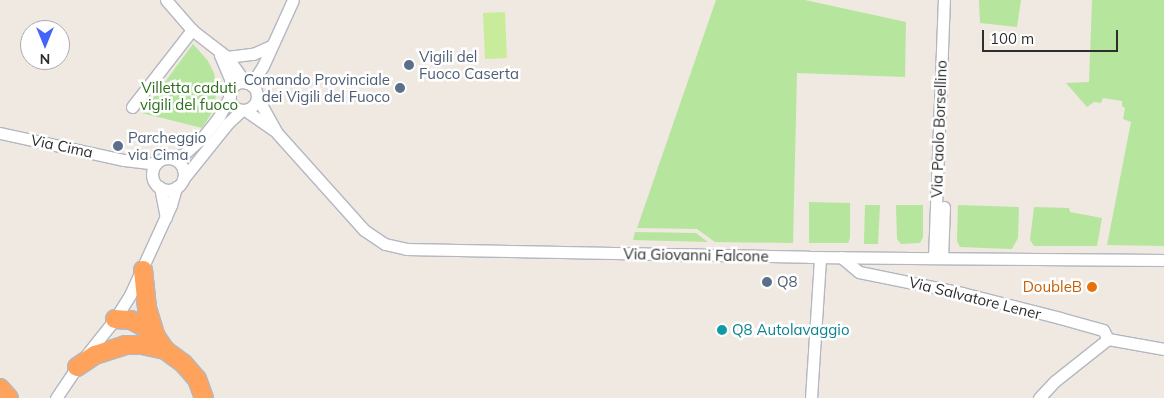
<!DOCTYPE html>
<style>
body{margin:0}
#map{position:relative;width:1164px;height:398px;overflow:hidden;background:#efe9e1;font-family:Mulish,sans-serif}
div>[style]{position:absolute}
.green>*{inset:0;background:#b6e59e}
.pitch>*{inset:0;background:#c9ec9a}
.roads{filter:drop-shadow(1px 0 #b4b7c1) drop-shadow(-1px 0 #b4b7c1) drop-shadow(0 1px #b4b7c1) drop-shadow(0 -1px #b4b7c1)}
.minor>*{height:11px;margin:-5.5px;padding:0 5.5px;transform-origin:5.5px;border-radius:5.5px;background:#fff}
.minor>.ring{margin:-5.5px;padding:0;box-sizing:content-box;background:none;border:11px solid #fff;border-radius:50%}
.highway>*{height:18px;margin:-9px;padding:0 9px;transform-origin:9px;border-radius:9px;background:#ffa35c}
.dots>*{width:14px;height:14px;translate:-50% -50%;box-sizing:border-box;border:2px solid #fff;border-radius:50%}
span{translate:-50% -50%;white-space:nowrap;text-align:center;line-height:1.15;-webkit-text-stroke:5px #fff;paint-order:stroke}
.service-label{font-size:15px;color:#4e5e75}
.left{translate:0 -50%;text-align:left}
.right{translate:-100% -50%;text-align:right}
.park-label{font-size:15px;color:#2c6e1b}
.street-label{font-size:15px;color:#2e2e2e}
.food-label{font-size:15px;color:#c56008}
.culture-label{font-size:15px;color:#0d838f}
.north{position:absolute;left:20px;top:20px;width:50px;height:50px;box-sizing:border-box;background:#fff;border:1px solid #ababab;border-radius:50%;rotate:180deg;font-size:14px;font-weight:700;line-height:20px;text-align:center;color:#2e2e2e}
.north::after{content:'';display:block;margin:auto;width:18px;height:22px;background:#4264fb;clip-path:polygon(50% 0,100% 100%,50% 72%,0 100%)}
.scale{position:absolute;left:982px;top:30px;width:136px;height:22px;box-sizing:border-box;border:2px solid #2e2e2e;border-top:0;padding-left:6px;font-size:15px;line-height:18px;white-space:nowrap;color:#2e2e2e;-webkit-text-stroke:4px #fff;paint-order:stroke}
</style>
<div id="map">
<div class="green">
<div style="clip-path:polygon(716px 0,805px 0,906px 22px,905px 77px,797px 73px,793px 243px,715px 242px,697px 229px,637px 228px)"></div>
<div style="clip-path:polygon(979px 0,1021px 0,1017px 27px,980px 23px)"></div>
<div style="clip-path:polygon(1092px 0,1164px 0,1164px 246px,1107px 245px,1131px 122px,1123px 119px,1125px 108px,1122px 106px,1122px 101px,1103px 98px,1101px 103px,1094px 102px,1087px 107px,1066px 83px,1089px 82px)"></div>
<div style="clip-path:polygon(193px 44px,208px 61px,214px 73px,217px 89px,213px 111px,202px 128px,142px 113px)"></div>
<div style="clip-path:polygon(809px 202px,850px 203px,850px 238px,848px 243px,809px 243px)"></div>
<div style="clip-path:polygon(865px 205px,880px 205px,878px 244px,864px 244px)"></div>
<div style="clip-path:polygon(896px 205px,923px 205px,923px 237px,920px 243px,901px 244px,897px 239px)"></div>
<div style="clip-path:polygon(958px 205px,1019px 207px,1018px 238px,1012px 249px,960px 247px,957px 241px)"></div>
<div style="clip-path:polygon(1034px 207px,1069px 208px,1070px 212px,1102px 218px,1097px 246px,1034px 246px,1030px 240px)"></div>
<div style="clip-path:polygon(635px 232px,696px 233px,708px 242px,633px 240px)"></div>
</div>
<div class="pitch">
<div style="clip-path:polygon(505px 12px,507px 58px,485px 59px,483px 13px)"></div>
</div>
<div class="roads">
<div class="minor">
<div style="left:166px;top:0;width:40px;rotate:49deg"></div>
<div style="left:192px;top:30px;width:44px;rotate:37.6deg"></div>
<div style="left:227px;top:57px;width:32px;rotate:54deg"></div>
<div style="left:220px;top:55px;width:25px;rotate:67deg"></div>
<div style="left:230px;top:78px;width:15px;rotate:90deg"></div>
<div style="left:227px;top:57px;width:26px;rotate:-7deg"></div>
<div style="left:253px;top:54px;width:20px;rotate:-24deg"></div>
<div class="ring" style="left:229px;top:82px;width:17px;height:17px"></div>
<div style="left:251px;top:85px;width:22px;rotate:-58deg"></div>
<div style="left:263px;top:66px;width:72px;rotate:-65.6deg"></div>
<div style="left:257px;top:97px;width:41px;rotate:60.9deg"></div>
<div style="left:277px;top:133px;width:130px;rotate:48.1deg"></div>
<div style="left:364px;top:230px;width:25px;rotate:34deg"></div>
<div style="left:385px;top:244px;width:22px;rotate:13deg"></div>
<div style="left:406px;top:249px;width:403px;rotate:1.1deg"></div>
<div style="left:809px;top:257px;width:355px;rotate:0.5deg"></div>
<div style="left:132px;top:107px;width:98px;rotate:-52.1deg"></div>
<div style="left:245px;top:110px;width:35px;rotate:35deg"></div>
<div style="left:0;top:133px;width:127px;rotate:12.3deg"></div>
<div style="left:124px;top:160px;width:32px;rotate:7deg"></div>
<div style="left:172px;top:158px;width:13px;rotate:-18deg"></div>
<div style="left:184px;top:154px;width:24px;rotate:-42deg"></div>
<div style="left:202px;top:138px;width:26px;rotate:-51deg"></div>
<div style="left:218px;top:118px;width:25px;rotate:-61deg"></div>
<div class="ring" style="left:152px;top:158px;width:21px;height:21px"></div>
<div style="left:183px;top:179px;width:72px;rotate:-51.2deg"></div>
<div style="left:228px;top:123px;width:19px;rotate:-43deg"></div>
<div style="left:160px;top:187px;width:31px;rotate:79deg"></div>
<div style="left:841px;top:257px;width:23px;rotate:40deg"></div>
<div style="left:859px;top:272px;width:105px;rotate:11.5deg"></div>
<div style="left:962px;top:293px;width:101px;rotate:14.3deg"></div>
<div style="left:1060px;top:318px;width:45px;rotate:15.6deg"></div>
<div style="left:1103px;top:330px;width:10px;rotate:61deg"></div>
<div style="left:934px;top:258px;width:258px;rotate:-87.8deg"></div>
<div style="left:942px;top:258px;width:51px;rotate:-87.8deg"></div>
<div style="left:56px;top:398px;width:37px;rotate:-56deg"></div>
<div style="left:77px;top:367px;width:61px;rotate:-51.6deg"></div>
<div style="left:115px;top:319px;width:28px;rotate:-58deg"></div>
<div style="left:130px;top:295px;width:99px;rotate:-65.5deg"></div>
<div style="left:171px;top:205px;width:19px;rotate:-74deg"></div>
<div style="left:811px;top:398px;width:141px;rotate:-86.3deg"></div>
<div style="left:1039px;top:398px;width:23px;rotate:-47deg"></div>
<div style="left:1055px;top:381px;width:68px;rotate:-38.4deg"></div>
<div style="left:1108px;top:339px;width:57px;rotate:10.1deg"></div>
</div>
<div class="highway">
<div style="left:143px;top:270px;width:38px;rotate:84deg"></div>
<div style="left:147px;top:308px;width:28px;rotate:73deg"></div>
<div style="left:115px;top:319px;width:16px;rotate:4deg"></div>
<div style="left:131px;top:320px;width:15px;rotate:28deg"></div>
<div style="left:144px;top:327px;width:14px;rotate:36deg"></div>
<div style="left:155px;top:335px;width:18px;rotate:56deg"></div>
<div style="left:165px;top:350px;width:22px;rotate:36deg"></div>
<div style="left:183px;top:363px;width:21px;rotate:49deg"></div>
<div style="left:197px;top:379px;width:20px;rotate:70deg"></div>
<div style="left:77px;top:367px;width:22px;rotate:-34deg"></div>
<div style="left:95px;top:355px;width:32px;rotate:-18deg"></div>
<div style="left:125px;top:345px;width:17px"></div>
<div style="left:142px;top:345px;width:24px;rotate:12deg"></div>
<div style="left:0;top:388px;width:13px;rotate:48deg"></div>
</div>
</div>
<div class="dots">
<div style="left:409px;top:65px;background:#5c6f8a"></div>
<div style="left:400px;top:88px;background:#5c6f8a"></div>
<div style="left:118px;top:146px;background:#5c6f8a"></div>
<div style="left:767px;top:282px;background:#5c6f8a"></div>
<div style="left:1092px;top:287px;background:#e8710a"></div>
<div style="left:722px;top:330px;background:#0f9aa8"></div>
</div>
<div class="service-label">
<span class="left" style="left:419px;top:65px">Vigili del<br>Fuoco Caserta</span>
<span class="right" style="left:390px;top:88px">Comando Provinciale<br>dei Vigili del Fuoco</span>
<span class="left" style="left:128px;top:146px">Parcheggio<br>via Cima</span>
<span class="left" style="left:777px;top:282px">Q8</span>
</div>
<div class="park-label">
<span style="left:189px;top:96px">Villetta caduti<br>vigili del fuoco</span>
</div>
<div class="street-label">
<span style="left:939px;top:129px;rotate:-88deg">Via Paolo Borsellino</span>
<span style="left:62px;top:146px;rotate:12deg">Via Cima</span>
<span style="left:696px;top:255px;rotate:1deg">Via Giovanni Falcone</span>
<span style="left:975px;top:298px;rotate:14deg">Via Salvatore Lener</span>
</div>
<div class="food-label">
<span class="right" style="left:1082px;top:287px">DoubleB</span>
</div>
<div class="culture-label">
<span class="left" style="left:732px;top:330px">Q8 Autolavaggio</span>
</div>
<div class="north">N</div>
<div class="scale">100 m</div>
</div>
